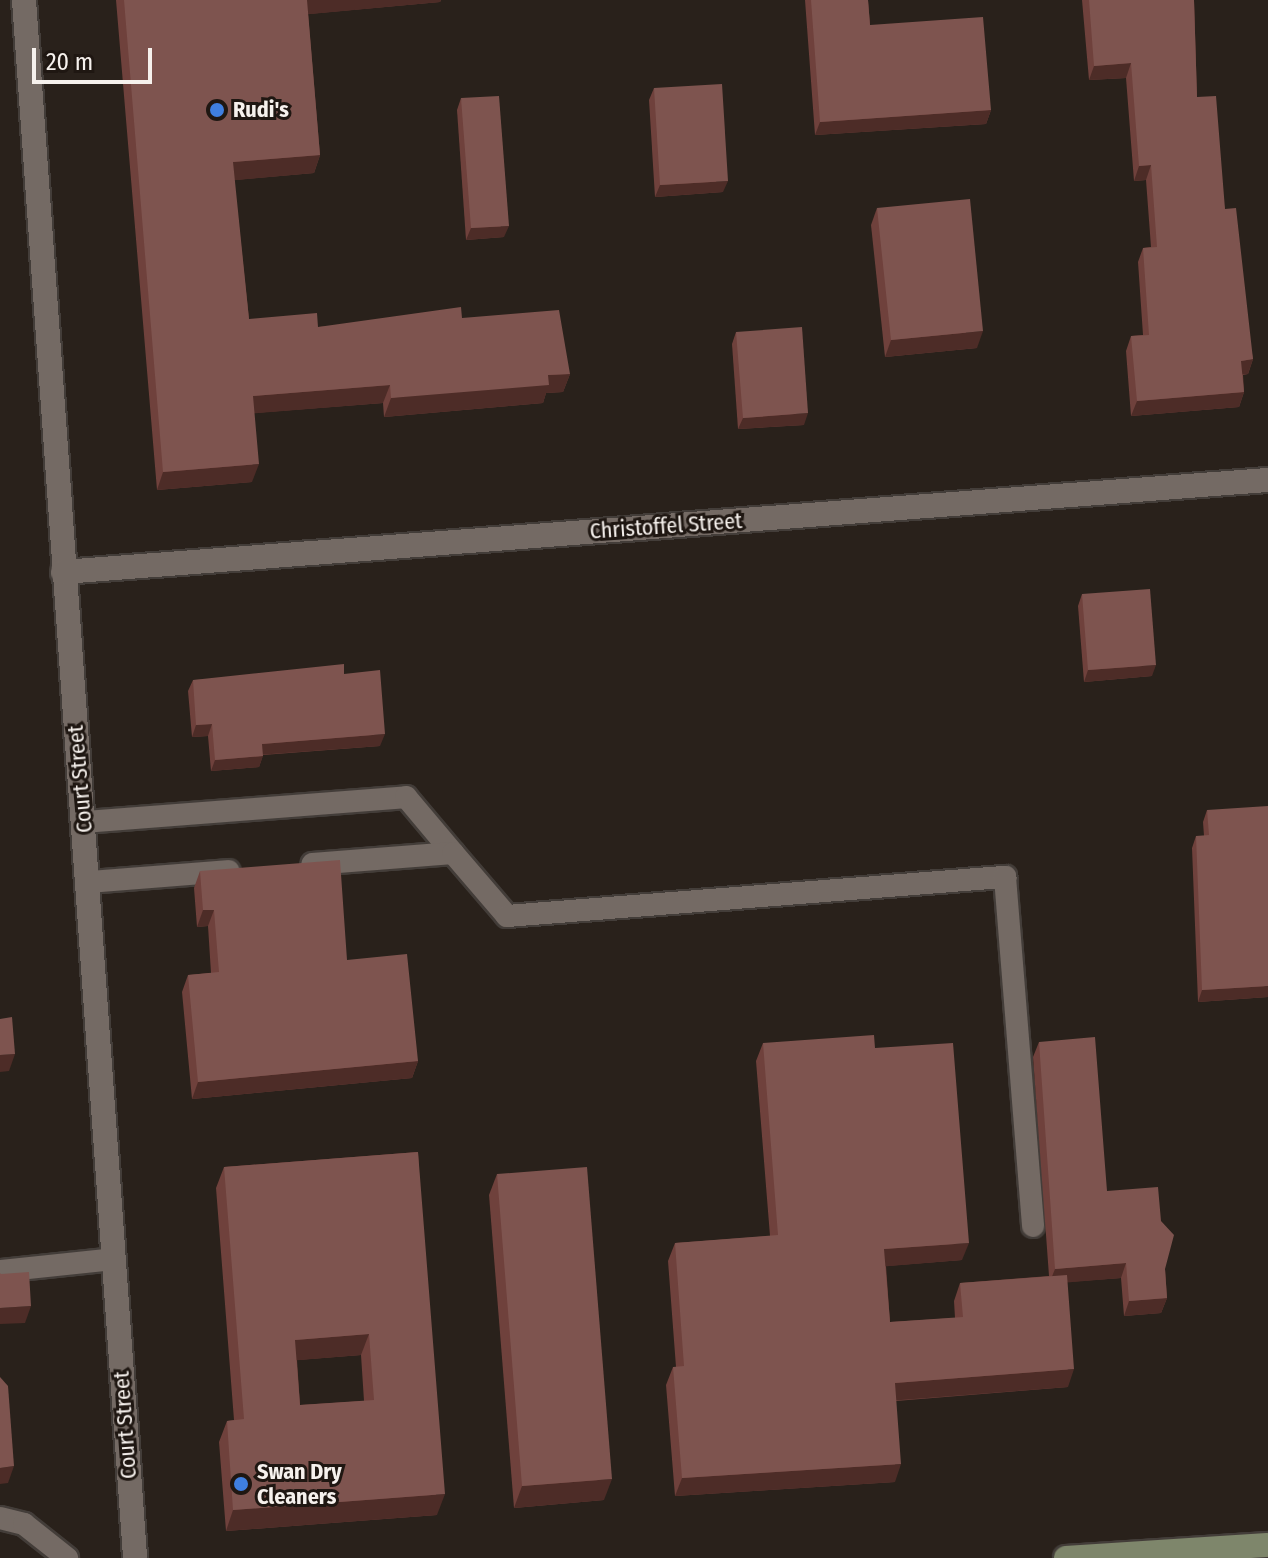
<!DOCTYPE html>
<style>
body{margin:0}
#map{position:relative;width:1268px;height:1558px;overflow:hidden;background:#29211b;font-family:"Fira Sans Condensed",sans-serif}
div>[style]{position:absolute}
.roads{filter:drop-shadow(2px 0 #433d39) drop-shadow(-2px 0 #433d39) drop-shadow(0 2px #433d39) drop-shadow(0 -2px #433d39)}
.lane>*{height:22px;margin:-11px;padding:0 11px;transform-origin:11px;border-radius:11px;background:#746a64}
.street>*{height:24px;margin:-12px;padding:0 12px;transform-origin:12px;border-radius:12px;background:#746a64}
.secondary>*{height:24px;margin:-12px;padding:0 12px;transform-origin:12px;border-radius:12px;background:#7e866b}
.wall>*{inset:0;background:#6f413c}
.shaded-wall>*{inset:0;background:#4d2c27}
.building>*{inset:0;background:#7e544f}
.dots>*{width:22px;height:22px;translate:-50% -50%;box-sizing:border-box;border:4px solid #1f1712;border-radius:50%}
span{translate:-50% -50%;white-space:nowrap;text-align:center;line-height:1.15;-webkit-text-stroke:6px #1f1712;paint-order:stroke}
.poi-label{font-size:22px;color:#f6f1ed;font-weight:700}
.left{translate:0 -50%;text-align:left}
.street-label{font-size:22px;color:#f6f1ed}
.scale{position:absolute;left:32px;top:48px;width:120px;height:36px;box-sizing:border-box;border:4px solid #f6f1ed;border-top:0;padding-left:10px;font-size:24px;line-height:28px;white-space:nowrap;color:#f6f1ed;-webkit-text-stroke:6px #1f1712;paint-order:stroke}
</style>
<div id="map">
<div class="roads">
<div class="lane">
<div style="left:84px;top:822px;width:323px;rotate:-4.4deg"></div>
<div style="left:406px;top:797px;width:73px;rotate:50deg"></div>
<div style="left:453px;top:853px;width:141px;rotate:175.5deg"></div>
<div style="left:453px;top:853px;width:83px;rotate:49.4deg"></div>
<div style="left:507px;top:916px;width:500px;rotate:-4.5deg"></div>
<div style="left:1005px;top:877px;width:350px;rotate:85.4deg"></div>
<div style="left:89px;top:882px;width:140px;rotate:-4.5deg"></div>
<div style="left:0;top:1271px;width:115px;rotate:-6deg"></div>
<div style="left:0;top:1518px;width:25px;rotate:14deg"></div>
<div style="left:24px;top:1524px;width:55px;rotate:38.3deg"></div>
</div>
<div class="street">
<div style="left:24px;top:0;width:1562px;rotate:85.92deg"></div>
<div style="left:63px;top:572px;width:1209px;rotate:-4.37deg"></div>
</div>
<div class="secondary">
<div style="left:1066px;top:1558px;width:202px;rotate:-3.7deg"></div>
</div>
</div>
<div class="wall">
<div style="clip-path:polygon(116px 0,441px 0,440px 2px,308px 14px,320px 155px,314px 173px,234px 180px,249px 319px,318px 327px,462px 318px,570px 374px,563px 392px,546px 393px,543px 403px,384px 417px,383px 403px,254px 413px,252px 482px,157px 490px)"></div>
<div style="clip-path:polygon(805px 0,868px 0,870px 25px,991px 110px,986px 124px,815px 135px)"></div>
<div style="clip-path:polygon(1082px 0,1194px 0,1197px 97px,1225px 209px,1253px 359px,1248px 374px,1243px 375px,1244px 392px,1239px 407px,1131px 416px,1126px 351px,1131px 336px,1143px 335px,1138px 262px,1143px 248px,1151px 247px,1146px 180px,1134px 181px,1126px 78px,1089px 80px)"></div>
<div style="clip-path:polygon(654px 88px,723px 192px,655px 197px,649px 100px)"></div>
<div style="clip-path:polygon(461px 98px,504px 237px,466px 240px,457px 110px)"></div>
<div style="clip-path:polygon(877px 208px,977px 348px,885px 357px,871px 225px)"></div>
<div style="clip-path:polygon(736px 332px,804px 425px,738px 429px,732px 344px)"></div>
<div style="clip-path:polygon(1082px 594px,1152px 676px,1084px 682px,1078px 606px)"></div>
<div style="clip-path:polygon(344px 674px,380px 746px,263px 755px,259px 767px,211px 771px,208px 736px,192px 737px,188px 691px,193px 680px)"></div>
<div style="clip-path:polygon(1207px 810px,1268px 997px,1198px 1002px,1192px 848px,1196px 836px,1204px 836px,1203px 822px)"></div>
<div style="clip-path:polygon(200px 871px,347px 960px,418px 1061px,412px 1078px,192px 1099px,182px 992px,188px 975px,211px 973px,208px 926px,197px 927px,194px 888px)"></div>
<div style="clip-path:polygon(1039px 1042px,1107px 1191px,1165px 1269px,1167px 1298px,1161px 1313px,1124px 1316px,1121px 1278px,1067px 1282px,1068px 1387px,896px 1401px,895px 1482px,675px 1496px,666px 1385px,673px 1367px,676px 1367px,668px 1261px,675px 1243px,770px 1236px,756px 1061px,763px 1043px,875px 1048px,962px 1260px,886px 1266px,890px 1322px,955px 1318px,954px 1301px,960px 1283px,1049px 1276px,1033px 1057px)"></div>
<div style="clip-path:polygon(evenodd,418px 1152px,437px 1515px,226px 1531px,219px 1442px,227px 1421px,234px 1420px,216px 1188px,224px 1167px,418px 1152px,361px 1355px,364px 1401px,300px 1405px,297px 1360px,361px 1355px)"></div>
<div style="clip-path:polygon(497px 1174px,604px 1500px,514px 1508px,489px 1195px)"></div>
</div>
<div class="shaded-wall">
<div style="clip-path:polygon(306px 0,441px 0,440px 2px,300px 15px)"></div>
<div style="clip-path:polygon(1131px 63px,1126px 78px,1089px 80px,1094px 66px)"></div>
<div style="clip-path:polygon(991px 110px,986px 124px,815px 135px,820px 122px)"></div>
<div style="clip-path:polygon(320px 155px,314px 173px,226px 181px,233px 162px)"></div>
<div style="clip-path:polygon(1151px 165px,1146px 180px,1134px 181px,1139px 166px)"></div>
<div style="clip-path:polygon(728px 181px,723px 192px,655px 197px,660px 185px)"></div>
<div style="clip-path:polygon(509px 226px,504px 237px,466px 240px,471px 228px)"></div>
<div style="clip-path:polygon(983px 331px,977px 348px,885px 357px,891px 340px)"></div>
<div style="clip-path:polygon(1253px 359px,1248px 374px,1236px 375px,1241px 361px)"></div>
<div style="clip-path:polygon(570px 374px,563px 392px,546px 393px,543px 403px,384px 417px,391px 398px,548px 375px)"></div>
<div style="clip-path:polygon(390px 385px,383px 403px,246px 414px,253px 396px)"></div>
<div style="clip-path:polygon(1244px 392px,1239px 407px,1131px 416px,1137px 401px)"></div>
<div style="clip-path:polygon(808px 413px,804px 425px,738px 429px,743px 418px)"></div>
<div style="clip-path:polygon(259px 464px,252px 482px,157px 490px,163px 472px)"></div>
<div style="clip-path:polygon(1156px 665px,1152px 676px,1084px 682px,1088px 670px)"></div>
<div style="clip-path:polygon(212px 724px,208px 736px,192px 737px,196px 725px)"></div>
<div style="clip-path:polygon(385px 734px,380px 746px,258px 755px,262px 744px)"></div>
<div style="clip-path:polygon(263px 756px,259px 767px,211px 771px,215px 760px)"></div>
<div style="clip-path:polygon(203px 910px,214px 910px,208px 926px,197px 927px)"></div>
<div style="clip-path:polygon(1268px 986px,1268px 997px,1198px 1002px,1202px 990px)"></div>
<div style="clip-path:polygon(15px 1054px,9px 1071px,0 1072px,0 1055px)"></div>
<div style="clip-path:polygon(418px 1061px,412px 1078px,192px 1099px,198px 1082px)"></div>
<div style="clip-path:polygon(969px 1243px,962px 1260px,878px 1267px,884px 1249px)"></div>
<div style="clip-path:polygon(1126px 1263px,1121px 1278px,1049px 1284px,1055px 1269px)"></div>
<div style="clip-path:polygon(1167px 1298px,1161px 1313px,1124px 1316px,1129px 1301px)"></div>
<div style="clip-path:polygon(31px 1306px,25px 1323px,0 1324px,0 1308px)"></div>
<div style="clip-path:polygon(369px 1334px,361px 1355px,288px 1361px,295px 1340px)"></div>
<div style="clip-path:polygon(1074px 1369px,1068px 1387px,888px 1401px,895px 1383px)"></div>
<div style="clip-path:polygon(901px 1464px,895px 1482px,675px 1496px,682px 1478px)"></div>
<div style="clip-path:polygon(14px 1466px,8px 1483px,0 1484px,0 1468px)"></div>
<div style="clip-path:polygon(612px 1479px,604px 1500px,514px 1508px,522px 1486px)"></div>
<div style="clip-path:polygon(445px 1494px,437px 1515px,226px 1531px,233px 1510px)"></div>
</div>
<div class="building">
<div style="clip-path:polygon(124px 0,307px 0,320px 155px,233px 162px,249px 319px,317px 313px,318px 327px,461px 307px,462px 318px,559px 310px,570px 374px,548px 375px,549px 385px,391px 398px,390px 385px,253px 396px,259px 464px,163px 472px)"></div>
<div style="clip-path:polygon(811px 0,868px 0,870px 25px,983px 17px,991px 110px,820px 122px)"></div>
<div style="clip-path:polygon(1089px 0,1194px 0,1197px 97px,1216px 96px,1225px 209px,1236px 208px,1253px 359px,1241px 361px,1244px 392px,1137px 401px,1131px 336px,1149px 335px,1143px 248px,1157px 247px,1151px 165px,1139px 166px,1131px 63px,1094px 66px)"></div>
<div style="clip-path:polygon(722px 84px,728px 181px,660px 185px,654px 88px)"></div>
<div style="clip-path:polygon(499px 96px,509px 226px,471px 228px,461px 98px)"></div>
<div style="clip-path:polygon(970px 199px,983px 331px,891px 340px,877px 208px)"></div>
<div style="clip-path:polygon(802px 327px,808px 413px,743px 418px,736px 332px)"></div>
<div style="clip-path:polygon(1150px 589px,1156px 665px,1088px 670px,1082px 594px)"></div>
<div style="clip-path:polygon(344px 664px,344px 674px,380px 670px,385px 734px,262px 744px,263px 756px,215px 760px,212px 724px,196px 725px,193px 680px)"></div>
<div style="clip-path:polygon(1268px 806px,1268px 986px,1202px 990px,1196px 836px,1209px 835px,1207px 810px)"></div>
<div style="clip-path:polygon(340px 860px,347px 960px,407px 954px,418px 1061px,198px 1082px,188px 975px,219px 972px,214px 910px,203px 910px,200px 871px)"></div>
<div style="clip-path:polygon(12px 1017px,15px 1054px,0 1055px,0 1019px)"></div>
<div style="clip-path:polygon(874px 1035px,875px 1048px,953px 1043px,969px 1243px,884px 1249px,890px 1322px,963px 1317px,960px 1283px,1067px 1275px,1074px 1369px,895px 1383px,901px 1464px,682px 1478px,673px 1367px,684px 1366px,675px 1243px,778px 1235px,763px 1043px)"></div>
<div style="clip-path:polygon(1095px 1037px,1107px 1191px,1158px 1187px,1161px 1221px,1174px 1235px,1165px 1269px,1167px 1298px,1129px 1301px,1126px 1263px,1055px 1269px,1039px 1042px)"></div>
<div style="clip-path:polygon(evenodd,418px 1152px,445px 1494px,233px 1510px,227px 1421px,244px 1419px,224px 1167px,418px 1152px,369px 1334px,374px 1400px,300px 1405px,295px 1340px,369px 1334px)"></div>
<div style="clip-path:polygon(587px 1167px,612px 1479px,522px 1486px,497px 1174px)"></div>
<div style="clip-path:polygon(29px 1272px,31px 1306px,0 1308px,0 1273px,1px 1274px)"></div>
<div style="clip-path:polygon(0 1377px,8px 1386px,14px 1466px,0 1468px)"></div>
</div>
<div class="dots">
<div style="left:217px;top:110px;background:#3f7fe0"></div>
<div style="left:241px;top:1484px;background:#3f7fe0"></div>
</div>
<div class="poi-label">
<span class="left" style="left:233px;top:110px">Rudi's</span>
<span class="left" style="left:257px;top:1484px">Swan Dry<br>Cleaners</span>
</div>
<div class="street-label">
<span style="left:666px;top:526px;rotate:-4deg">Christoffel Street</span>
<span style="left:80px;top:779px;rotate:-95deg">Court Street</span>
<span style="left:125px;top:1425px;rotate:-94deg">Court Street</span>
</div>
<div class="scale">20 m</div>
</div>
